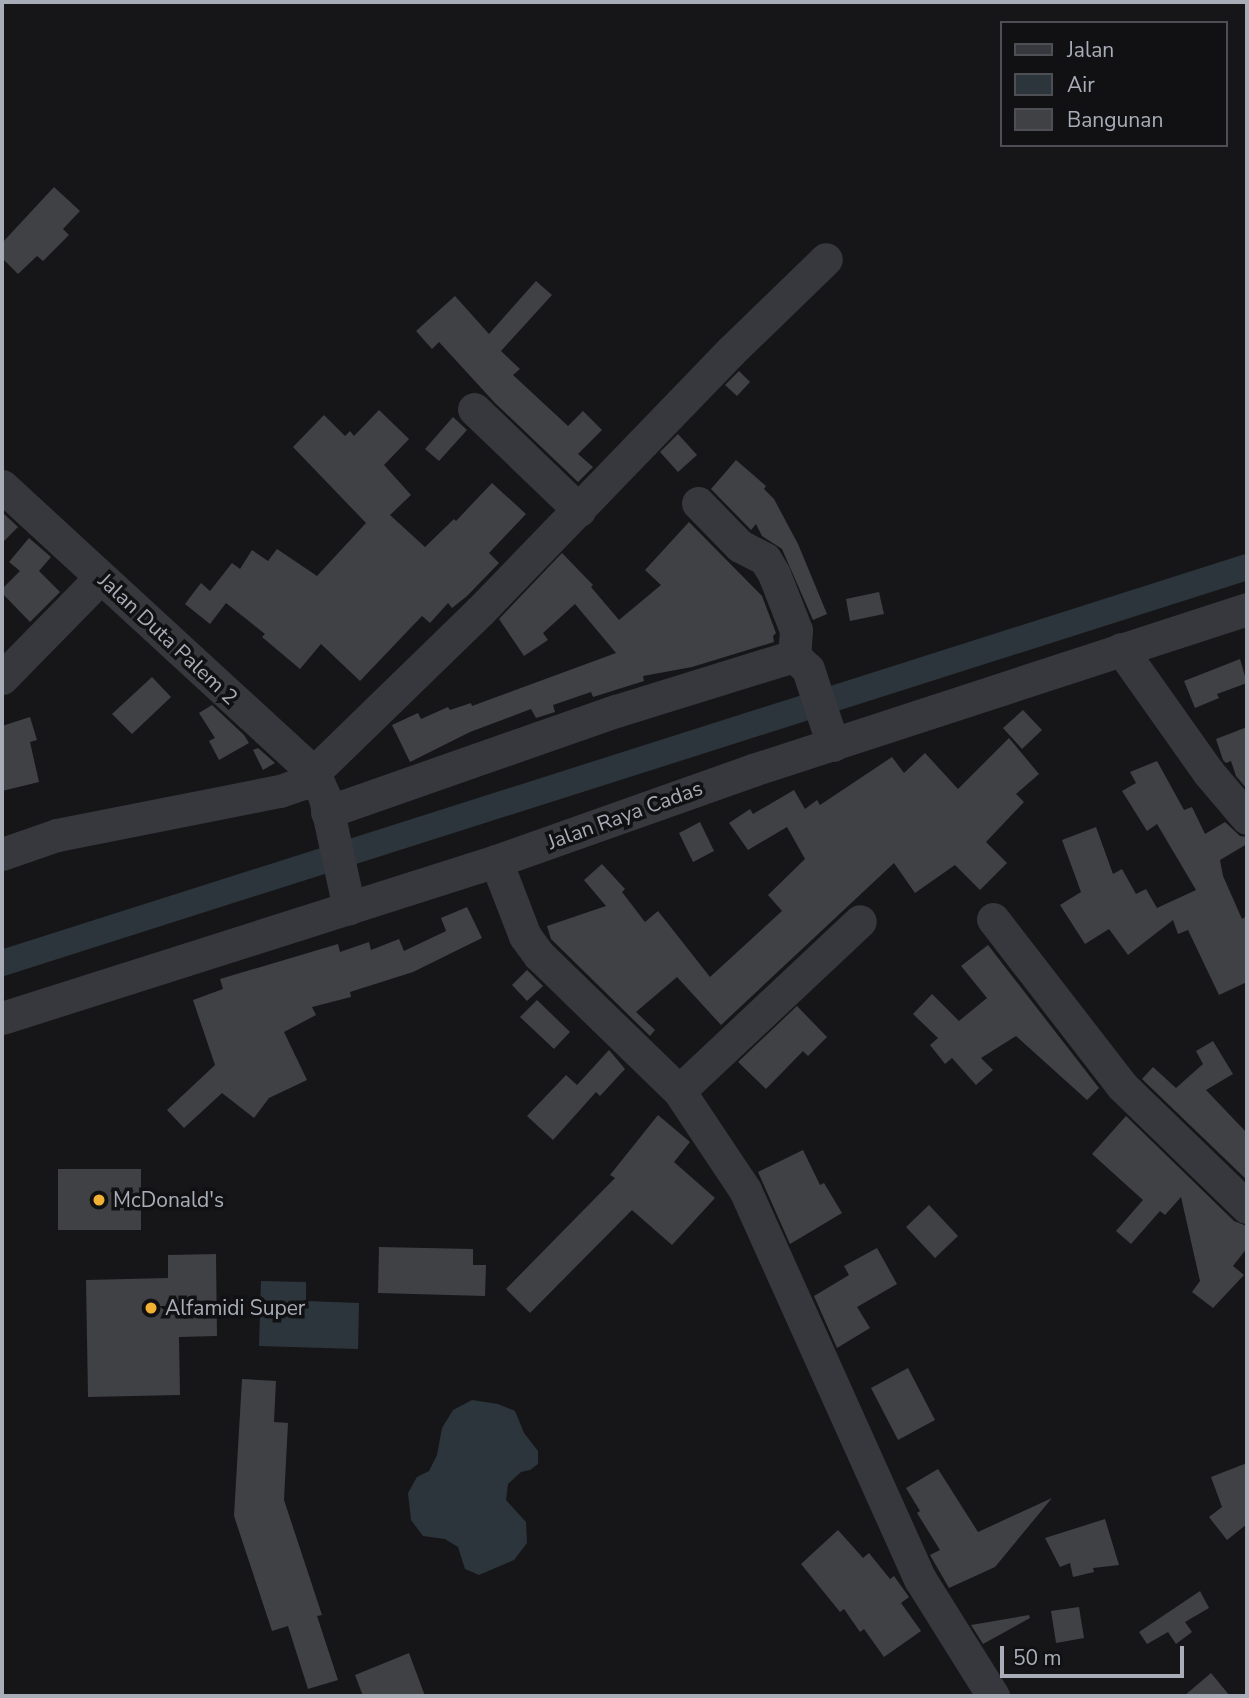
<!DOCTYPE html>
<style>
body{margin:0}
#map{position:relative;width:1249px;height:1698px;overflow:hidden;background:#161618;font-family:"Nunito Sans",sans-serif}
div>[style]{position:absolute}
.water>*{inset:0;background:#2c353c}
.canal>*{height:26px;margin:-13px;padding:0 13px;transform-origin:13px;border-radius:13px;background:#2c353c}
.building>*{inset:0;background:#404145}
.minor>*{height:33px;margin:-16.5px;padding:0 16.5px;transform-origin:16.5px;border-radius:16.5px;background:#37383d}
.dots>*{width:19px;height:19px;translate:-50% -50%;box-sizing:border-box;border:4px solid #111113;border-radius:50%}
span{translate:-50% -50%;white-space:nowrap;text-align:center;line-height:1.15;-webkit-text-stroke:7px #111113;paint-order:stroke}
.street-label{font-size:21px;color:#a8adb8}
.poi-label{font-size:21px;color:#a8adb8}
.left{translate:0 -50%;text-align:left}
.frame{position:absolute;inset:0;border:4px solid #a8adb8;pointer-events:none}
.legend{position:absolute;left:1000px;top:21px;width:228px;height:126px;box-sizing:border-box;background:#111113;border:2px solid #4d4f55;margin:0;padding:9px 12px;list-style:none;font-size:21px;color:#a8adb8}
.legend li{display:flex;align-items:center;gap:14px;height:35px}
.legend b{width:35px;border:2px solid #4d4f55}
.scale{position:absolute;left:1000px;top:1646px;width:184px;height:32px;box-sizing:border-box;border:4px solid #a8adb8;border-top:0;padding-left:9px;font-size:21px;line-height:24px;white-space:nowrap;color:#a8adb8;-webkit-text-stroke:5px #111113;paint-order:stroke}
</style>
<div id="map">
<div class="water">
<div style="clip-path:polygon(261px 1281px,306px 1282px,306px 1301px,359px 1303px,358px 1349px,259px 1346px)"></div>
<div style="clip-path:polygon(472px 1400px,498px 1404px,515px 1411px,524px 1433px,538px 1451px,538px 1464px,530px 1470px,521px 1472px,508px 1484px,506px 1500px,526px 1522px,527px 1543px,514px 1560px,479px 1575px,465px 1569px,458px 1547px,445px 1539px,423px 1536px,411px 1520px,408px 1493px,417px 1477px,429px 1471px,437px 1455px,442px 1428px,453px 1410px)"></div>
</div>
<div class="canal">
<div style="left:2px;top:963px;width:1306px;rotate:-17.64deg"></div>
</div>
<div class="building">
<div style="clip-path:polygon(54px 187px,80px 211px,63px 229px,69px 235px,43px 261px,37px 256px,18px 274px,2px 258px,2px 243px)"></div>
<div style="clip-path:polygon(536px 281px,552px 295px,501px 351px,520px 369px,513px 375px,568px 426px,583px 411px,602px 430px,578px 454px,593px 467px,578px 482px,495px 403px,439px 342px,432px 349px,416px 331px,455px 296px,489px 334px)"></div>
<div style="clip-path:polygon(739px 371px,750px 382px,737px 396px,725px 385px)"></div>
<div style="clip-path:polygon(379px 410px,409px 439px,384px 465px,411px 495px,390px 515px,425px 547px,454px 519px,456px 521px,492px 483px,526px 514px,489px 553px,499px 563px,467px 596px,452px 608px,448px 603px,430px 623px,422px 616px,360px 681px,321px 644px,300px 669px,262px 637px,265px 634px,226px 603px,210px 624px,185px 604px,201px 583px,210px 591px,232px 563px,240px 569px,252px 550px,268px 561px,277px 549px,317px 576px,366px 523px,293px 447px,324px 415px,345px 436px,350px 431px,354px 436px)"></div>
<div style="clip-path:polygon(453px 417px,467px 430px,439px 461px,425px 449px)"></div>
<div style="clip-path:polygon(678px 434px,697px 455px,678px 472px,660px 452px)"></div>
<div style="clip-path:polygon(736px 460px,766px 486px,764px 489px,774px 499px,798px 544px,827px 614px,813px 620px,782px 549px,762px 536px,756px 524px,751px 530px,711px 489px)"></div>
<div style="clip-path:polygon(2px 512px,18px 527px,2px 543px)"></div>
<div style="clip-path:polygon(689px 522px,762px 596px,776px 633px,773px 636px,774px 642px,692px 667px,643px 676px,644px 681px,593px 697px,591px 692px,553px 705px,555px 712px,536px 718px,531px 709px,470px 732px,410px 762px,392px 725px,418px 713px,421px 719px,448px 707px,450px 710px,471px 703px,472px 706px,616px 653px,575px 604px,543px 633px,548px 640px,524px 656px,499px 619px,562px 553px,593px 585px,591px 587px,619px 620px,661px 585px,645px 570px)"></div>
<div style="clip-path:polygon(29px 538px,51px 557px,39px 571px,60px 592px,30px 622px,2px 593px,2px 589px,20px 571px,9px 562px)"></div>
<div style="clip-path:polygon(879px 592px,884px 614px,850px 621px,846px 599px)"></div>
<div style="clip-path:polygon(1240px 659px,1247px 683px,1217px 694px,1219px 698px,1195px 708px,1184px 681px)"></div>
<div style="clip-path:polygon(152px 677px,171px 697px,132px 734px,112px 714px)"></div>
<div style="clip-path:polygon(212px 705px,244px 735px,249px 743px,219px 760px,209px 741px,215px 738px,199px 713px)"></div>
<div style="clip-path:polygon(1023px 710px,1042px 730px,1022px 749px,1003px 728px)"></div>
<div style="clip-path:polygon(30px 717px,37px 740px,30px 742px,39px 782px,2px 791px,2px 726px)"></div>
<div style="clip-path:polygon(1247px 727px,1247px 789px,1236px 776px,1231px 761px,1226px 763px,1223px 760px,1216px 739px)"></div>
<div style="clip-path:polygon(1009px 738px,1039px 774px,1016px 794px,1024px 802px,986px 842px,1007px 863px,980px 890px,955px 865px,915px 893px,894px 863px,721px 1025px,677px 977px,636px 1012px,655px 1030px,650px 1036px,551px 939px,547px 926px,606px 906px,584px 880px,602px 864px,625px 889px,622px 892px,645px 922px,658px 911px,710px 977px,782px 911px,768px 895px,805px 859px,787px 827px,748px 850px,729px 823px,750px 809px,753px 814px,794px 790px,805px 809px,817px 800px,820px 805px,892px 757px,904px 773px,925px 753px,958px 789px)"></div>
<div style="clip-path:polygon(258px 748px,275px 763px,263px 770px,253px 750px)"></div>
<div style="clip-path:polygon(1157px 761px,1184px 810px,1192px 807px,1205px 834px,1225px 822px,1240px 836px,1247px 837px,1247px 844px,1220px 860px,1223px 876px,1242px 919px,1247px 916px,1247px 982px,1219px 995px,1188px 930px,1178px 934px,1173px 920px,1128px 955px,1109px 929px,1085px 944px,1060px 905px,1081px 892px,1062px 840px,1096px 827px,1113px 874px,1122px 869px,1136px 894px,1146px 889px,1157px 908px,1196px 890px,1157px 824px,1147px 831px,1122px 791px,1136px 783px,1130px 772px)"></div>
<div style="clip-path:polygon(700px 822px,714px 851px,693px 862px,679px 833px)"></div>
<div style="clip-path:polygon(467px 907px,482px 938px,413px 972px,350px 992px,351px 997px,312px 1007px,316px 1015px,284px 1032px,307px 1080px,269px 1098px,254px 1118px,222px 1093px,184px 1128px,167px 1110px,215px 1065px,193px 1000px,223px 989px,220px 979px,338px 944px,340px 952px,369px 942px,371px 950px,399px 939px,404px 951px,446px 931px,441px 918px)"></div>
<div style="clip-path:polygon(988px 945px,1099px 1088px,1087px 1100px,1016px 1036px,981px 1058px,993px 1070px,976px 1085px,952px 1058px,945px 1064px,930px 1045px,938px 1038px,913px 1014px,932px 994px,959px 1021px,987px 998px,961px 966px)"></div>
<div style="clip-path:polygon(527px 970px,543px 986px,527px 1001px,512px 985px)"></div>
<div style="clip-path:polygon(537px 1000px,570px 1032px,554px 1049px,520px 1017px)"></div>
<div style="clip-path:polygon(797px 1006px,827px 1037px,808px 1056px,803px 1051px,766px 1089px,738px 1062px)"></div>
<div style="clip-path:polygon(1213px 1041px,1233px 1074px,1206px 1090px,1247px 1133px,1247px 1180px,1142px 1079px,1153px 1067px,1176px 1088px,1203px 1064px,1196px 1051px)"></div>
<div style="clip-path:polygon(609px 1050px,625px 1069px,600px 1096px,596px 1092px,553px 1140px,527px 1116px,566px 1075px,577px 1085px)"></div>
<div style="clip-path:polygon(658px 1115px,690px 1142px,674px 1162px,715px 1198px,672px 1245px,632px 1210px,530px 1313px,506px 1289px,615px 1178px,610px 1175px)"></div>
<div style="clip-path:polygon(1126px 1116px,1234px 1221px,1247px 1226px,1247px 1248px,1233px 1266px,1244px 1275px,1213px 1308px,1192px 1292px,1200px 1281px,1181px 1197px,1165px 1215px,1160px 1211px,1131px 1244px,1116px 1231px,1143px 1200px,1092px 1154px)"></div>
<div style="clip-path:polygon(803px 1150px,820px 1185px,824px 1183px,842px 1213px,790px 1244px,758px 1172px)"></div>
<div style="clip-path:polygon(58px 1169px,141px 1169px,141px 1230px,58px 1230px)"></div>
<div style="clip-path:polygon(929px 1205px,958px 1236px,935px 1258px,906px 1227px)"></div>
<div style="clip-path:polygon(379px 1247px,473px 1249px,473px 1265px,486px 1265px,485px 1296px,378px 1293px)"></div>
<div style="clip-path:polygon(877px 1248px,897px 1284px,857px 1307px,870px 1328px,837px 1348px,814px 1296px,849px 1275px,844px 1266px)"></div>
<div style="clip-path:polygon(216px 1254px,217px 1336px,179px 1337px,180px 1395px,88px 1397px,86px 1280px,168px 1278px,168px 1255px)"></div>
<div style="clip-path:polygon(908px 1368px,935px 1420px,898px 1440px,871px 1388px)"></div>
<div style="clip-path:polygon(242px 1379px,276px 1381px,274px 1422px,288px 1423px,284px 1500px,322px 1615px,317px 1616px,338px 1680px,308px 1689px,288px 1626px,272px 1631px,234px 1516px)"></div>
<div style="clip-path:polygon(1247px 1463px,1247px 1524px,1227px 1540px,1209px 1517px,1222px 1507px,1211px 1477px)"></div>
<div style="clip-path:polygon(938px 1469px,978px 1532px,1052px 1498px,995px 1567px,949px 1588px,930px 1555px,940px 1550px,917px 1513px,920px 1511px,906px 1488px)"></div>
<div style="clip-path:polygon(1105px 1519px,1119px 1565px,1093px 1568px,1094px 1572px,1073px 1577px,1070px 1563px,1060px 1567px,1045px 1538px)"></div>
<div style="clip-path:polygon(838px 1530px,863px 1558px,869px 1553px,890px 1579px,894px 1576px,909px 1597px,901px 1603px,921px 1631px,884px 1657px,864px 1629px,860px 1632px,844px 1609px,840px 1612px,801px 1564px)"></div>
<div style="clip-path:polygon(1200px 1591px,1209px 1608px,1185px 1622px,1192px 1632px,1176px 1644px,1168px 1632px,1147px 1644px,1139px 1632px)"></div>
<div style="clip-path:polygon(1079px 1607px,1084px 1638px,1056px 1643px,1051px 1611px)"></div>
<div style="clip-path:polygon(1029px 1615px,1030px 1618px,983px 1644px,971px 1625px)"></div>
<div style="clip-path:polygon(409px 1653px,425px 1696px,363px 1696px,355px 1675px)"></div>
<div style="clip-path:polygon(1211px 1673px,1230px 1696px,1184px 1696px)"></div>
</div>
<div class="minor">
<div style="left:474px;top:409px;width:146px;rotate:43.9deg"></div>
<div style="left:2px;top:486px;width:424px;rotate:42.6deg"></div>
<div style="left:314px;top:773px;width:27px;rotate:66deg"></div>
<div style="left:325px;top:798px;width:113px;rotate:77.7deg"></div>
<div style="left:698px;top:503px;width:60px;rotate:45.7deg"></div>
<div style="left:740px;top:546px;width:28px;rotate:27deg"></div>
<div style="left:765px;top:559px;width:17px;rotate:59deg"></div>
<div style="left:774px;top:574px;width:60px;rotate:68.6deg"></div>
<div style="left:796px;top:630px;width:26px;rotate:94deg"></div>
<div style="left:794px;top:656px;width:19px;rotate:43deg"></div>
<div style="left:808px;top:669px;width:80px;rotate:71.8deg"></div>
<div style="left:1121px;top:649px;width:151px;rotate:54.7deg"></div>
<div style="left:1208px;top:772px;width:60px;rotate:49.7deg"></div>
<div style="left:2px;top:678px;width:140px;rotate:-45.6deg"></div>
<div style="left:327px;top:812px;width:306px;rotate:-19.3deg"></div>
<div style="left:616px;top:711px;width:186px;rotate:-17.2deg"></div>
<div style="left:2px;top:854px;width:58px;rotate:-19.1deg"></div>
<div style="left:57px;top:835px;width:227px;rotate:-11.2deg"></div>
<div style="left:280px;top:791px;width:24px;rotate:-19deg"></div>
<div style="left:303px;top:783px;width:247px;rotate:-44.2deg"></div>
<div style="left:480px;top:611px;width:361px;rotate:-46deg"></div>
<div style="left:731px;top:351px;width:132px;rotate:-44.1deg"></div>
<div style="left:496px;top:861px;width:80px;rotate:68.9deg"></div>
<div style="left:525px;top:936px;width:24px;rotate:54deg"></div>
<div style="left:539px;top:955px;width:195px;rotate:44.2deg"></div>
<div style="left:679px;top:1091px;width:119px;rotate:56.3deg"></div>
<div style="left:745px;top:1190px;width:427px;rotate:65.8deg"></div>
<div style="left:920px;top:1579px;width:138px;rotate:58deg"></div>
<div style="left:993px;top:919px;width:211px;rotate:52.3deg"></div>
<div style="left:1122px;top:1086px;width:174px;rotate:44.1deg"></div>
<div style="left:2px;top:1018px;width:518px;rotate:-17.63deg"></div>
<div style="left:496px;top:861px;width:273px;rotate:-19.5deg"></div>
<div style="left:753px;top:770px;width:520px;rotate:-18.05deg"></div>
<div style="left:679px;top:1091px;width:248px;rotate:-43.2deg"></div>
</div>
<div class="dots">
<div style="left:99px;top:1200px;background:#f2b134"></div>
<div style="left:151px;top:1308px;background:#f2b134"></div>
</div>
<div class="street-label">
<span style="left:168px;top:639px;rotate:43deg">Jalan Duta Palem 2</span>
<span style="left:625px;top:815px;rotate:-20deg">Jalan Raya Cadas</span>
</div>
<div class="poi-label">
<span class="left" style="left:113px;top:1200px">McDonald's</span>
<span class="left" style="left:165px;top:1308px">Alfamidi Super</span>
</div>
<div class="frame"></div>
<ul class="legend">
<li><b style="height:9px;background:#37383d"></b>Jalan</li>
<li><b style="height:19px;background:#2c353c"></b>Air</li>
<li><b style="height:19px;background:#404145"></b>Bangunan</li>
</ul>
<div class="scale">50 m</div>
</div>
